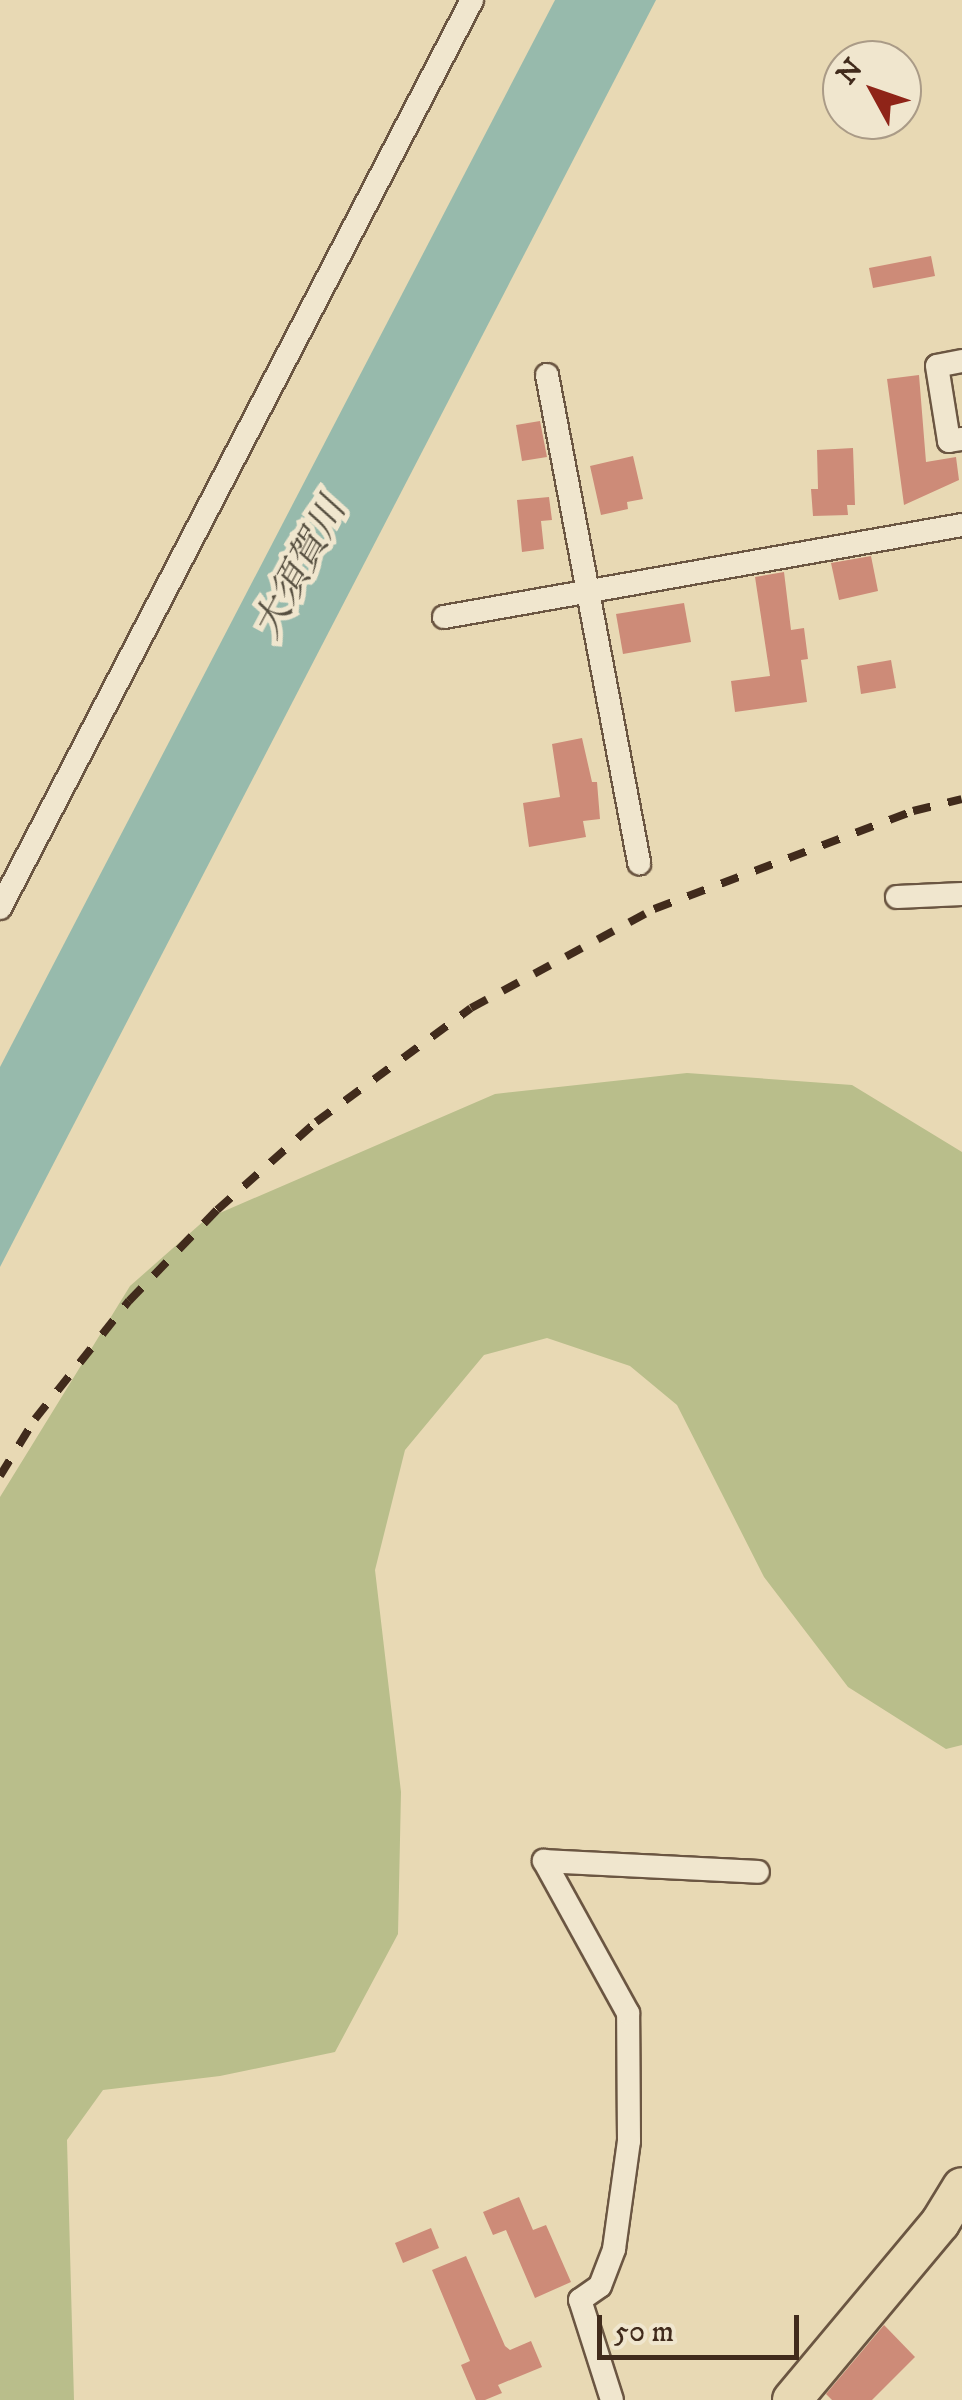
<!DOCTYPE html>
<meta charset="utf-8">
<style>
body{margin:0}
#map{position:relative;width:962px;height:2400px;overflow:hidden;background:#e8d9b4;font-family:"IM FELL DW Pica","Noto Serif JP",serif}
div>[style]{position:absolute}
.green>*{inset:0;background:#b9be8b}
.water>*{inset:0;background:#97baac}
.building>*{inset:0;background:#cd8b78}
.roads{filter:drop-shadow(2px 0 #6b5642) drop-shadow(-2px 0 #6b5642) drop-shadow(0 2px #6b5642) drop-shadow(0 -2px #6b5642)}
.minor>*{height:22px;margin:-11px;padding:0 11px;transform-origin:11px;border-radius:11px;background:#f0e6ce}
.trunk>*{height:38px;margin:-19px;padding:0 19px;transform-origin:19px;border-radius:19px;background:#e8d9b4}
.rail>*{height:8px;margin-top:-4px;transform-origin:0;background:repeating-linear-gradient(90deg,#412b1c 0 18px,transparent 0 36px)}
span{translate:-50% -50%;white-space:nowrap;text-align:center;line-height:1.15;-webkit-text-stroke:10px #f0e6ce;paint-order:stroke}
.water-label{font-size:38px;color:#564f40;font-style:italic}
.north{position:absolute;left:822px;top:40px;width:100px;height:100px;box-sizing:border-box;background:#f0e6ce;border:2px solid #aa9b87;border-radius:50%;rotate:310deg;font-size:28px;font-weight:700;line-height:40px;text-align:center;color:#412b1c}
.north::after{content:'';display:block;margin:auto;width:35px;height:45px;background:#8f2418;clip-path:polygon(50% 0,100% 100%,50% 72%,0 100%)}
.scale{position:absolute;left:597px;top:2315px;width:202px;height:45px;box-sizing:border-box;border:5px solid #412b1c;border-top:0;padding-left:12px;font-size:30px;line-height:35px;white-space:nowrap;color:#412b1c;-webkit-text-stroke:8px #f0e6ce;paint-order:stroke}
</style>
<div id="map">
<div class="green">
<div style="clip-path:polygon(687px 1073px,852px 1085px,962px 1152px,962px 1745px,946px 1749px,848px 1687px,764px 1577px,677px 1405px,630px 1366px,547px 1338px,484px 1355px,405px 1450px,375px 1570px,401px 1792px,398px 1934px,335px 2052px,220px 2076px,103px 2090px,67px 2140px,74px 2400px,0 2400px,0 1497px,130px 1286px,206px 1219px,495px 1094px)"></div>
</div>
<div class="water">
<div style="clip-path:polygon(555px 0,656px 0,0 1267px,0 1067px)"></div>
</div>
<div class="building">
<div style="clip-path:polygon(931px 256px,935px 276px,873px 288px,869px 268px)"></div>
<div style="clip-path:polygon(919px 375px,926px 462px,956px 457px,959px 480px,904px 505px,887px 379px)"></div>
<div style="clip-path:polygon(540px 421px,547px 457px,522px 461px,516px 425px)"></div>
<div style="clip-path:polygon(853px 448px,855px 505px,847px 505px,848px 515px,813px 516px,811px 489px,818px 489px,817px 450px)"></div>
<div style="clip-path:polygon(633px 456px,643px 499px,627px 502px,628px 509px,601px 515px,590px 466px)"></div>
<div style="clip-path:polygon(549px 497px,552px 520px,541px 521px,544px 549px,522px 552px,517px 500px)"></div>
<div style="clip-path:polygon(871px 556px,878px 591px,839px 600px,831px 563px)"></div>
<div style="clip-path:polygon(784px 572px,791px 630px,804px 628px,808px 659px,801px 660px,807px 702px,735px 712px,731px 681px,770px 676px,755px 577px)"></div>
<div style="clip-path:polygon(684px 603px,691px 642px,623px 654px,616px 614px)"></div>
<div style="clip-path:polygon(891px 660px,896px 688px,861px 694px,857px 666px)"></div>
<div style="clip-path:polygon(582px 738px,592px 782px,597px 782px,600px 819px,583px 821px,586px 837px,529px 847px,523px 803px,560px 797px,552px 744px)"></div>
<div style="clip-path:polygon(519px 2197px,533px 2230px,546px 2225px,571px 2282px,535px 2298px,506px 2230px,493px 2235px,483px 2212px)"></div>
<div style="clip-path:polygon(431px 2228px,439px 2248px,403px 2263px,395px 2243px)"></div>
<div style="clip-path:polygon(466px 2256px,505px 2346px,510px 2350px,531px 2341px,542px 2367px,498px 2385px,502px 2393px,485px 2400px,476px 2400px,461px 2365px,470px 2361px,432px 2270px)"></div>
<div style="clip-path:polygon(884px 2325px,915px 2357px,872px 2400px,832px 2400px,826px 2394px)"></div>
</div>
<div class="roads">
<div class="minor">
<div style="left:962px;top:361px;width:25px;rotate:169deg"></div>
<div style="left:937px;top:366px;width:76px;rotate:80.9deg"></div>
<div style="left:949px;top:441px;width:13px;rotate:-9deg"></div>
<div style="left:547px;top:375px;width:497px;rotate:79.3deg"></div>
<div style="left:444px;top:617px;width:526px;rotate:-10.07deg"></div>
<div style="left:897px;top:897px;width:65px;rotate:-2.6deg"></div>
<div style="left:0;top:908px;width:1023px;rotate:-62.53deg"></div>
<div style="left:612px;top:2400px;width:105px;rotate:-107.7deg"></div>
<div style="left:580px;top:2300px;width:24px;rotate:-35deg"></div>
<div style="left:600px;top:2286px;width:40px;rotate:-69deg"></div>
<div style="left:614px;top:2249px;width:109px;rotate:-82.1deg"></div>
<div style="left:629px;top:2141px;width:128px;rotate:-90.4deg"></div>
<div style="left:628px;top:2013px;width:174px;rotate:-118.9deg"></div>
<div style="left:544px;top:1861px;width:214px;rotate:2.9deg"></div>
</div>
<div class="trunk">
<div style="left:792px;top:2400px;width:231px;rotate:-50.1deg"></div>
<div style="left:940px;top:2223px;width:42px;rotate:-58.6deg"></div>
</div>
</div>
<div class="rail">
<div style="left:0;top:1476px;width:67px;rotate:-58.4deg"></div>
<div style="left:35px;top:1419px;width:151px;rotate:-51.5deg"></div>
<div style="left:129px;top:1301px;width:127px;rotate:-46deg"></div>
<div style="left:217px;top:1210px;width:132px;rotate:-41.6deg"></div>
<div style="left:316px;top:1122px;width:192px;rotate:-36.3deg"></div>
<div style="left:471px;top:1008px;width:208px;rotate:-28.4deg"></div>
<div style="left:654px;top:909px;width:277px;rotate:-20.7deg"></div>
<div style="left:913px;top:811px;width:50px;rotate:-13.8deg"></div>
</div>
<div class="water-label">
<span style="left:301px;top:569px;rotate:-62deg">大須賀川</span>
</div>
<div class="north">N</div>
<div class="scale">50 m</div>
</div>
